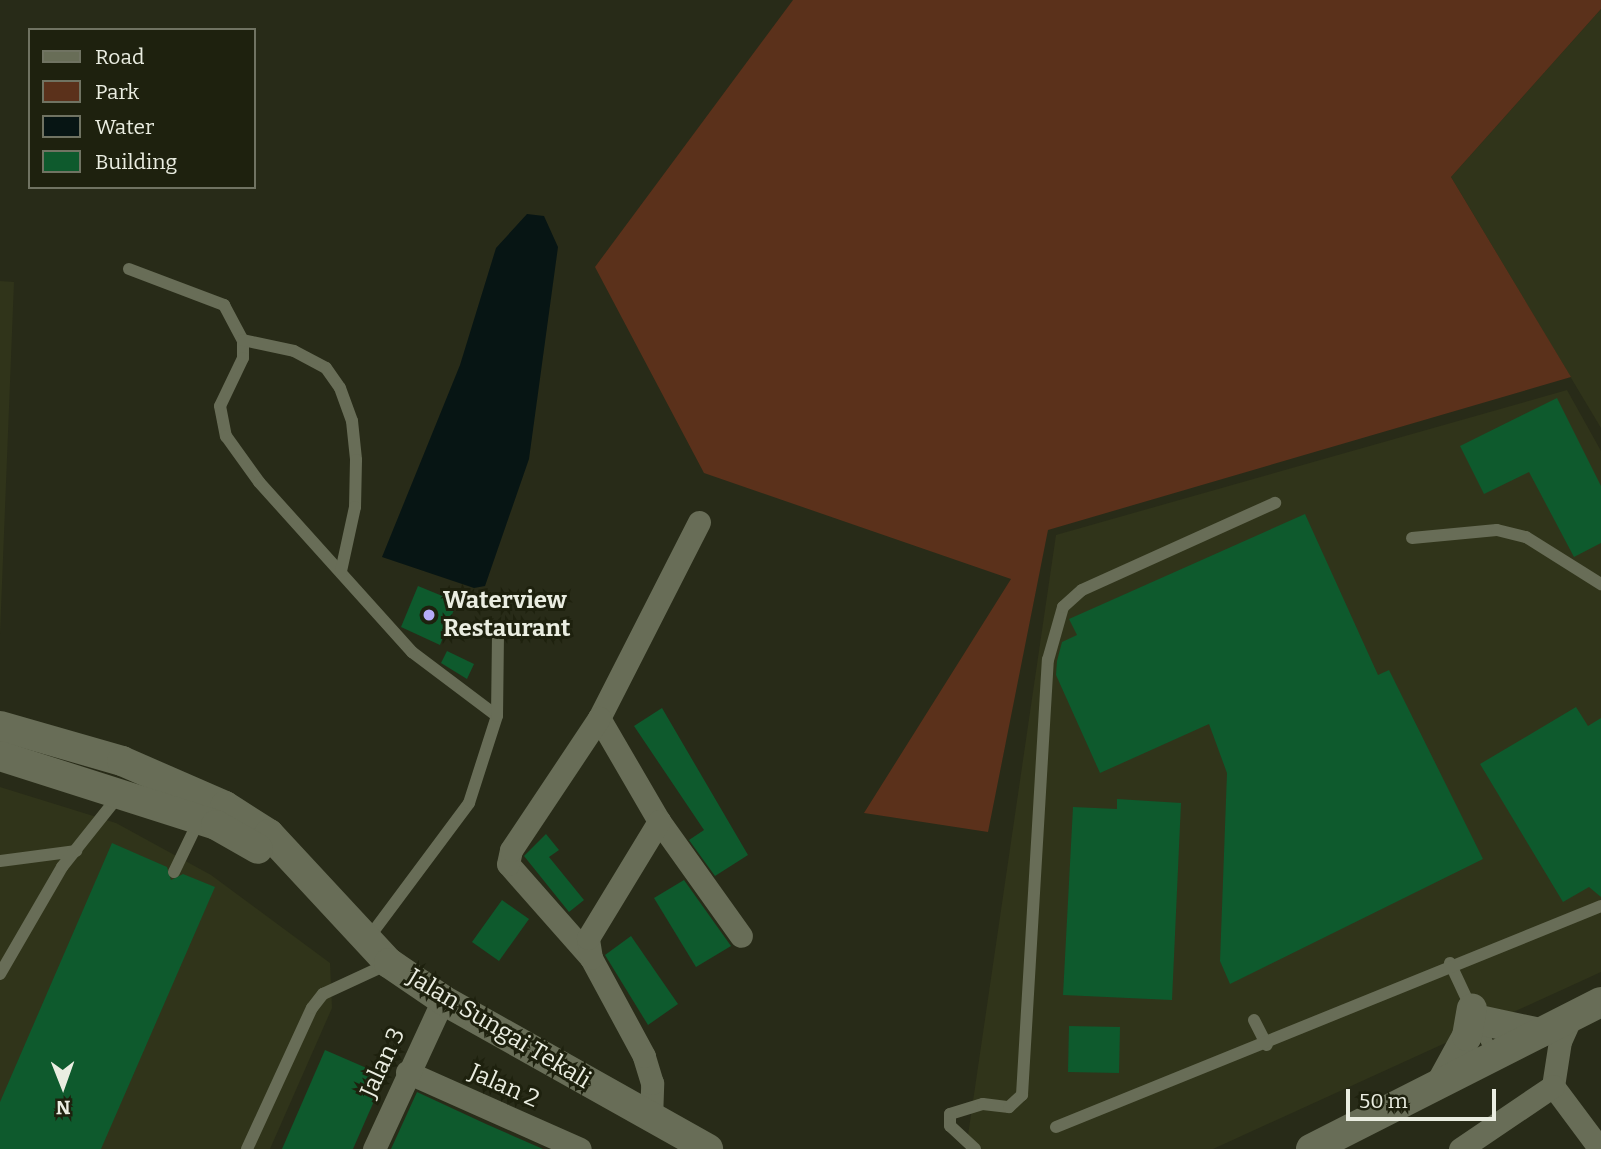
<!DOCTYPE html>
<style>
body{margin:0}
#map{position:relative;width:1601px;height:1149px;overflow:hidden;background:#282b18;font-family:Bitter,serif}
div>[style]{position:absolute}
.built>*{inset:0;background:#30341a}
.green>*{inset:0;background:#5b311b}
.water>*{inset:0;background:#071514}
.building>*{inset:0;background:#0e5a2d}
.service>*{height:12px;margin:-6px;padding:0 6px;transform-origin:6px;border-radius:6px;background:#686d57}
.minor>*{height:23px;margin:-11.5px;padding:0 11.5px;transform-origin:11.5px;border-radius:11.5px;background:#686d57}
.tertiary>*{height:30px;margin:-15px;padding:0 15px;transform-origin:15px;border-radius:15px;background:#686d57}
.dots>*{width:19px;height:19px;translate:-50% -50%;box-sizing:border-box;border:4px solid #1e210e;border-radius:50%}
span{translate:-50% -50%;white-space:nowrap;text-align:center;line-height:1.15;-webkit-text-stroke:6px #1e210e;paint-order:stroke}
.poi-label{font-size:24px;color:#eaede1;font-weight:700}
.left{translate:0 -50%;text-align:left}
.street-label{font-size:24px;color:#eaede1}
.legend{position:absolute;left:28px;top:28px;width:228px;height:161px;box-sizing:border-box;background:#1e210e;border:2px solid #707362;margin:0;padding:9px 12px;list-style:none;font-size:21px;color:#eaede1}
.legend li{display:flex;align-items:center;gap:14px;height:35px}
.legend b{width:35px;border:2px solid #707362}
.north{position:absolute;left:28px;top:1051px;width:70px;height:70px;-webkit-text-stroke:5px #1e210e;paint-order:stroke;rotate:179deg;font-size:19px;font-weight:700;line-height:28px;text-align:center;color:#eaede1}
.north::after{content:'';display:block;margin:auto;width:24px;height:32px;background:#eaede1;clip-path:polygon(50% 0,100% 100%,50% 72%,0 100%)}
.scale{position:absolute;left:1346px;top:1089px;width:150px;height:32px;box-sizing:border-box;border:4px solid #eaede1;border-top:0;padding-left:9px;font-size:21px;line-height:24px;white-space:nowrap;color:#eaede1;-webkit-text-stroke:5px #1e210e;paint-order:stroke}
</style>
<div id="map">
<div class="built">
<div style="clip-path:polygon(1601px 9px,1601px 428px,1451px 177px)"></div>
<div style="clip-path:polygon(0 281px,14px 282px,0 634px)"></div>
<div style="clip-path:polygon(1567px 390px,1601px 451px,1601px 972px,1213px 1149px,966px 1149px,1056px 535px)"></div>
<div style="clip-path:polygon(0 787px,116px 823px,211px 875px,330px 963px,332px 1008px,270px 1149px,0 1149px)"></div>
</div>
<div class="green">
<div style="clip-path:polygon(793px 0,1601px 0,1601px 9px,1451px 177px,1571px 377px,1048px 530px,988px 832px,864px 813px,1011px 579px,704px 473px,595px 267px)"></div>
</div>
<div class="water">
<div style="clip-path:polygon(527px 214px,544px 216px,558px 247px,529px 459px,485px 586px,474px 588px,382px 557px,460px 365px,496px 248px)"></div>
</div>
<div class="building">
<div style="clip-path:polygon(1557px 398px,1601px 486px,1601px 543px,1574px 557px,1529px 472px,1484px 494px,1460px 446px)"></div>
<div style="clip-path:polygon(1305px 514px,1378px 675px,1389px 670px,1483px 859px,1230px 984px,1220px 961px,1227px 773px,1209px 724px,1100px 773px,1056px 675px,1057px 661px,1062px 642px,1077px 635px,1069px 619px)"></div>
<div style="clip-path:polygon(418px 586px,457px 602px,440px 645px,401px 627px)"></div>
<div style="clip-path:polygon(447px 651px,474px 664px,467px 679px,441px 663px)"></div>
<div style="clip-path:polygon(1576px 707px,1588px 726px,1601px 718px,1601px 897px,1589px 887px,1563px 902px,1480px 764px)"></div>
<div style="clip-path:polygon(662px 708px,748px 855px,715px 876px,689px 840px,704px 830px,634px 726px)"></div>
<div style="clip-path:polygon(1117px 799px,1181px 803px,1172px 1000px,1063px 995px,1073px 807px,1117px 809px)"></div>
<div style="clip-path:polygon(546px 834px,559px 850px,549px 857px,584px 900px,569px 912px,524px 856px)"></div>
<div style="clip-path:polygon(112px 843px,167px 867px,171px 880px,183px 874px,215px 887px,101px 1149px,0 1149px,0 1102px)"></div>
<div style="clip-path:polygon(684px 880px,731px 946px,696px 967px,654px 898px)"></div>
<div style="clip-path:polygon(502px 900px,529px 919px,499px 961px,472px 942px)"></div>
<div style="clip-path:polygon(631px 936px,678px 1004px,648px 1025px,605px 955px)"></div>
<div style="clip-path:polygon(1069px 1026px,1120px 1027px,1119px 1073px,1068px 1072px)"></div>
<div style="clip-path:polygon(325px 1050px,385px 1076px,353px 1149px,282px 1149px)"></div>
<div style="clip-path:polygon(417px 1092px,486px 1124px,543px 1149px,391px 1149px)"></div>
</div>
<div class="service">
<div style="left:129px;top:269px;width:102px;rotate:20.8deg"></div>
<div style="left:224px;top:305px;width:40px;rotate:62deg"></div>
<div style="left:243px;top:340px;width:18px;rotate:90deg"></div>
<div style="left:243px;top:358px;width:53px;rotate:115.6deg"></div>
<div style="left:220px;top:406px;width:31px;rotate:79deg"></div>
<div style="left:226px;top:436px;width:57px;rotate:54.3deg"></div>
<div style="left:259px;top:482px;width:229px;rotate:48deg"></div>
<div style="left:412px;top:652px;width:106px;rotate:37deg"></div>
<div style="left:243px;top:340px;width:52px;rotate:12.2deg"></div>
<div style="left:294px;top:351px;width:36px;rotate:28deg"></div>
<div style="left:326px;top:368px;width:24px;rotate:55deg"></div>
<div style="left:340px;top:388px;width:35px;rotate:70deg"></div>
<div style="left:352px;top:421px;width:39px;rotate:84deg"></div>
<div style="left:356px;top:460px;width:47px;rotate:91.2deg"></div>
<div style="left:355px;top:507px;width:66px;rotate:102.3deg"></div>
<div style="left:1412px;top:538px;width:85px;rotate:-5.4deg"></div>
<div style="left:1497px;top:530px;width:30px;rotate:14deg"></div>
<div style="left:1526px;top:537px;width:89px;rotate:32.1deg"></div>
<div style="left:0;top:861px;width:77px;rotate:-7.5deg"></div>
<div style="left:174px;top:872px;width:58px;rotate:-64.3deg"></div>
<div style="left:367px;top:940px;width:171px;rotate:-53.3deg"></div>
<div style="left:469px;top:803px;width:91px;rotate:-72.2deg"></div>
<div style="left:497px;top:716px;width:78px;rotate:-89.3deg"></div>
<div style="left:1450px;top:963px;width:102px;rotate:64.9deg"></div>
<div style="left:0;top:974px;width:124px;rotate:-59.9deg"></div>
<div style="left:62px;top:867px;width:93px;rotate:-51.5deg"></div>
<div style="left:1254px;top:1020px;width:28px;rotate:63deg"></div>
<div style="left:1056px;top:1127px;width:588px;rotate:-22.07deg"></div>
<div style="left:247px;top:1149px;width:155px;rotate:-65.3deg"></div>
<div style="left:312px;top:1008px;width:18px;rotate:-52deg"></div>
<div style="left:323px;top:994px;width:72px;rotate:-24.8deg"></div>
<div style="left:975px;top:1149px;width:34px;rotate:-137deg"></div>
<div style="left:950px;top:1126px;width:12px;rotate:-90deg"></div>
<div style="left:950px;top:1114px;width:34px;rotate:-17deg"></div>
<div style="left:983px;top:1104px;width:26px;rotate:7deg"></div>
<div style="left:1009px;top:1107px;width:18px;rotate:-43deg"></div>
<div style="left:1022px;top:1095px;width:436px;rotate:-86.6deg"></div>
<div style="left:1048px;top:660px;width:55px;rotate:-74.2deg"></div>
<div style="left:1063px;top:607px;width:25px;rotate:-42deg"></div>
<div style="left:1082px;top:590px;width:212px;rotate:-24.3deg"></div>
</div>
<div class="minor">
<div style="left:699px;top:522px;width:220px;rotate:117deg"></div>
<div style="left:599px;top:718px;width:119px;rotate:59.8deg"></div>
<div style="left:659px;top:821px;width:141px;rotate:54.5deg"></div>
<div style="left:591px;top:958px;width:125px;rotate:-131.4deg"></div>
<div style="left:508px;top:864px;width:14px;rotate:-78deg"></div>
<div style="left:511px;top:850px;width:159px;rotate:-56.3deg"></div>
<div style="left:1570px;top:1019px;width:24px;rotate:114deg"></div>
<div style="left:1560px;top:1041px;width:46px;rotate:98.8deg"></div>
<div style="left:1553px;top:1086px;width:79px;rotate:53.3deg"></div>
<div style="left:407px;top:1072px;width:189px;rotate:24deg"></div>
<div style="left:651px;top:1119px;width:36px;rotate:-88deg"></div>
<div style="left:652px;top:1083px;width:28px;rotate:-107deg"></div>
<div style="left:644px;top:1056px;width:111px;rotate:-118.4deg"></div>
<div style="left:591px;top:958px;width:20px;rotate:-99deg"></div>
<div style="left:588px;top:938px;width:137px;rotate:-58.7deg"></div>
<div style="left:374px;top:1149px;width:164px;rotate:-65.2deg"></div>
<div style="left:1460px;top:1149px;width:112px;rotate:-34.1deg"></div>
</div>
<div class="tertiary">
<div style="left:0;top:726px;width:127px;rotate:16deg"></div>
<div style="left:122px;top:761px;width:112px;rotate:23.6deg"></div>
<div style="left:225px;top:806px;width:52px;rotate:32.5deg"></div>
<div style="left:269px;top:834px;width:176px;rotate:47.1deg"></div>
<div style="left:389px;top:963px;width:65px;rotate:34.4deg"></div>
<div style="left:443px;top:1000px;width:304px;rotate:29.3deg"></div>
<div style="left:0;top:756px;width:227px;rotate:17.7deg"></div>
<div style="left:216px;top:825px;width:48px;rotate:29.7deg"></div>
<div style="left:1479px;top:1020px;width:62px;rotate:12deg"></div>
<div style="left:1443px;top:1080px;width:50px;rotate:-61.4deg"></div>
<div style="left:1467px;top:1036px;width:28px;rotate:-80deg"></div>
<div style="left:1311px;top:1149px;width:325px;rotate:-26.9deg"></div>
</div>
<div class="dots">
<div style="left:429px;top:615px;background:#b7abf7"></div>
</div>
<div class="poi-label">
<span class="left" style="left:443px;top:615px">Waterview<br>Restaurant</span>
</div>
<div class="street-label">
<span style="left:499px;top:1029px;rotate:31deg">Jalan Sungai Tekali</span>
<span style="left:383px;top:1063px;rotate:-65deg">Jalan 3</span>
<span style="left:504px;top:1086px;rotate:24deg">Jalan 2</span>
</div>
<ul class="legend">
<li><b style="height:9px;background:#686d57"></b>Road</li>
<li><b style="height:19px;background:#5b311b"></b>Park</li>
<li><b style="height:19px;background:#071514"></b>Water</li>
<li><b style="height:19px;background:#0e5a2d"></b>Building</li>
</ul>
<div class="north">N</div>
<div class="scale">50 m</div>
</div>
